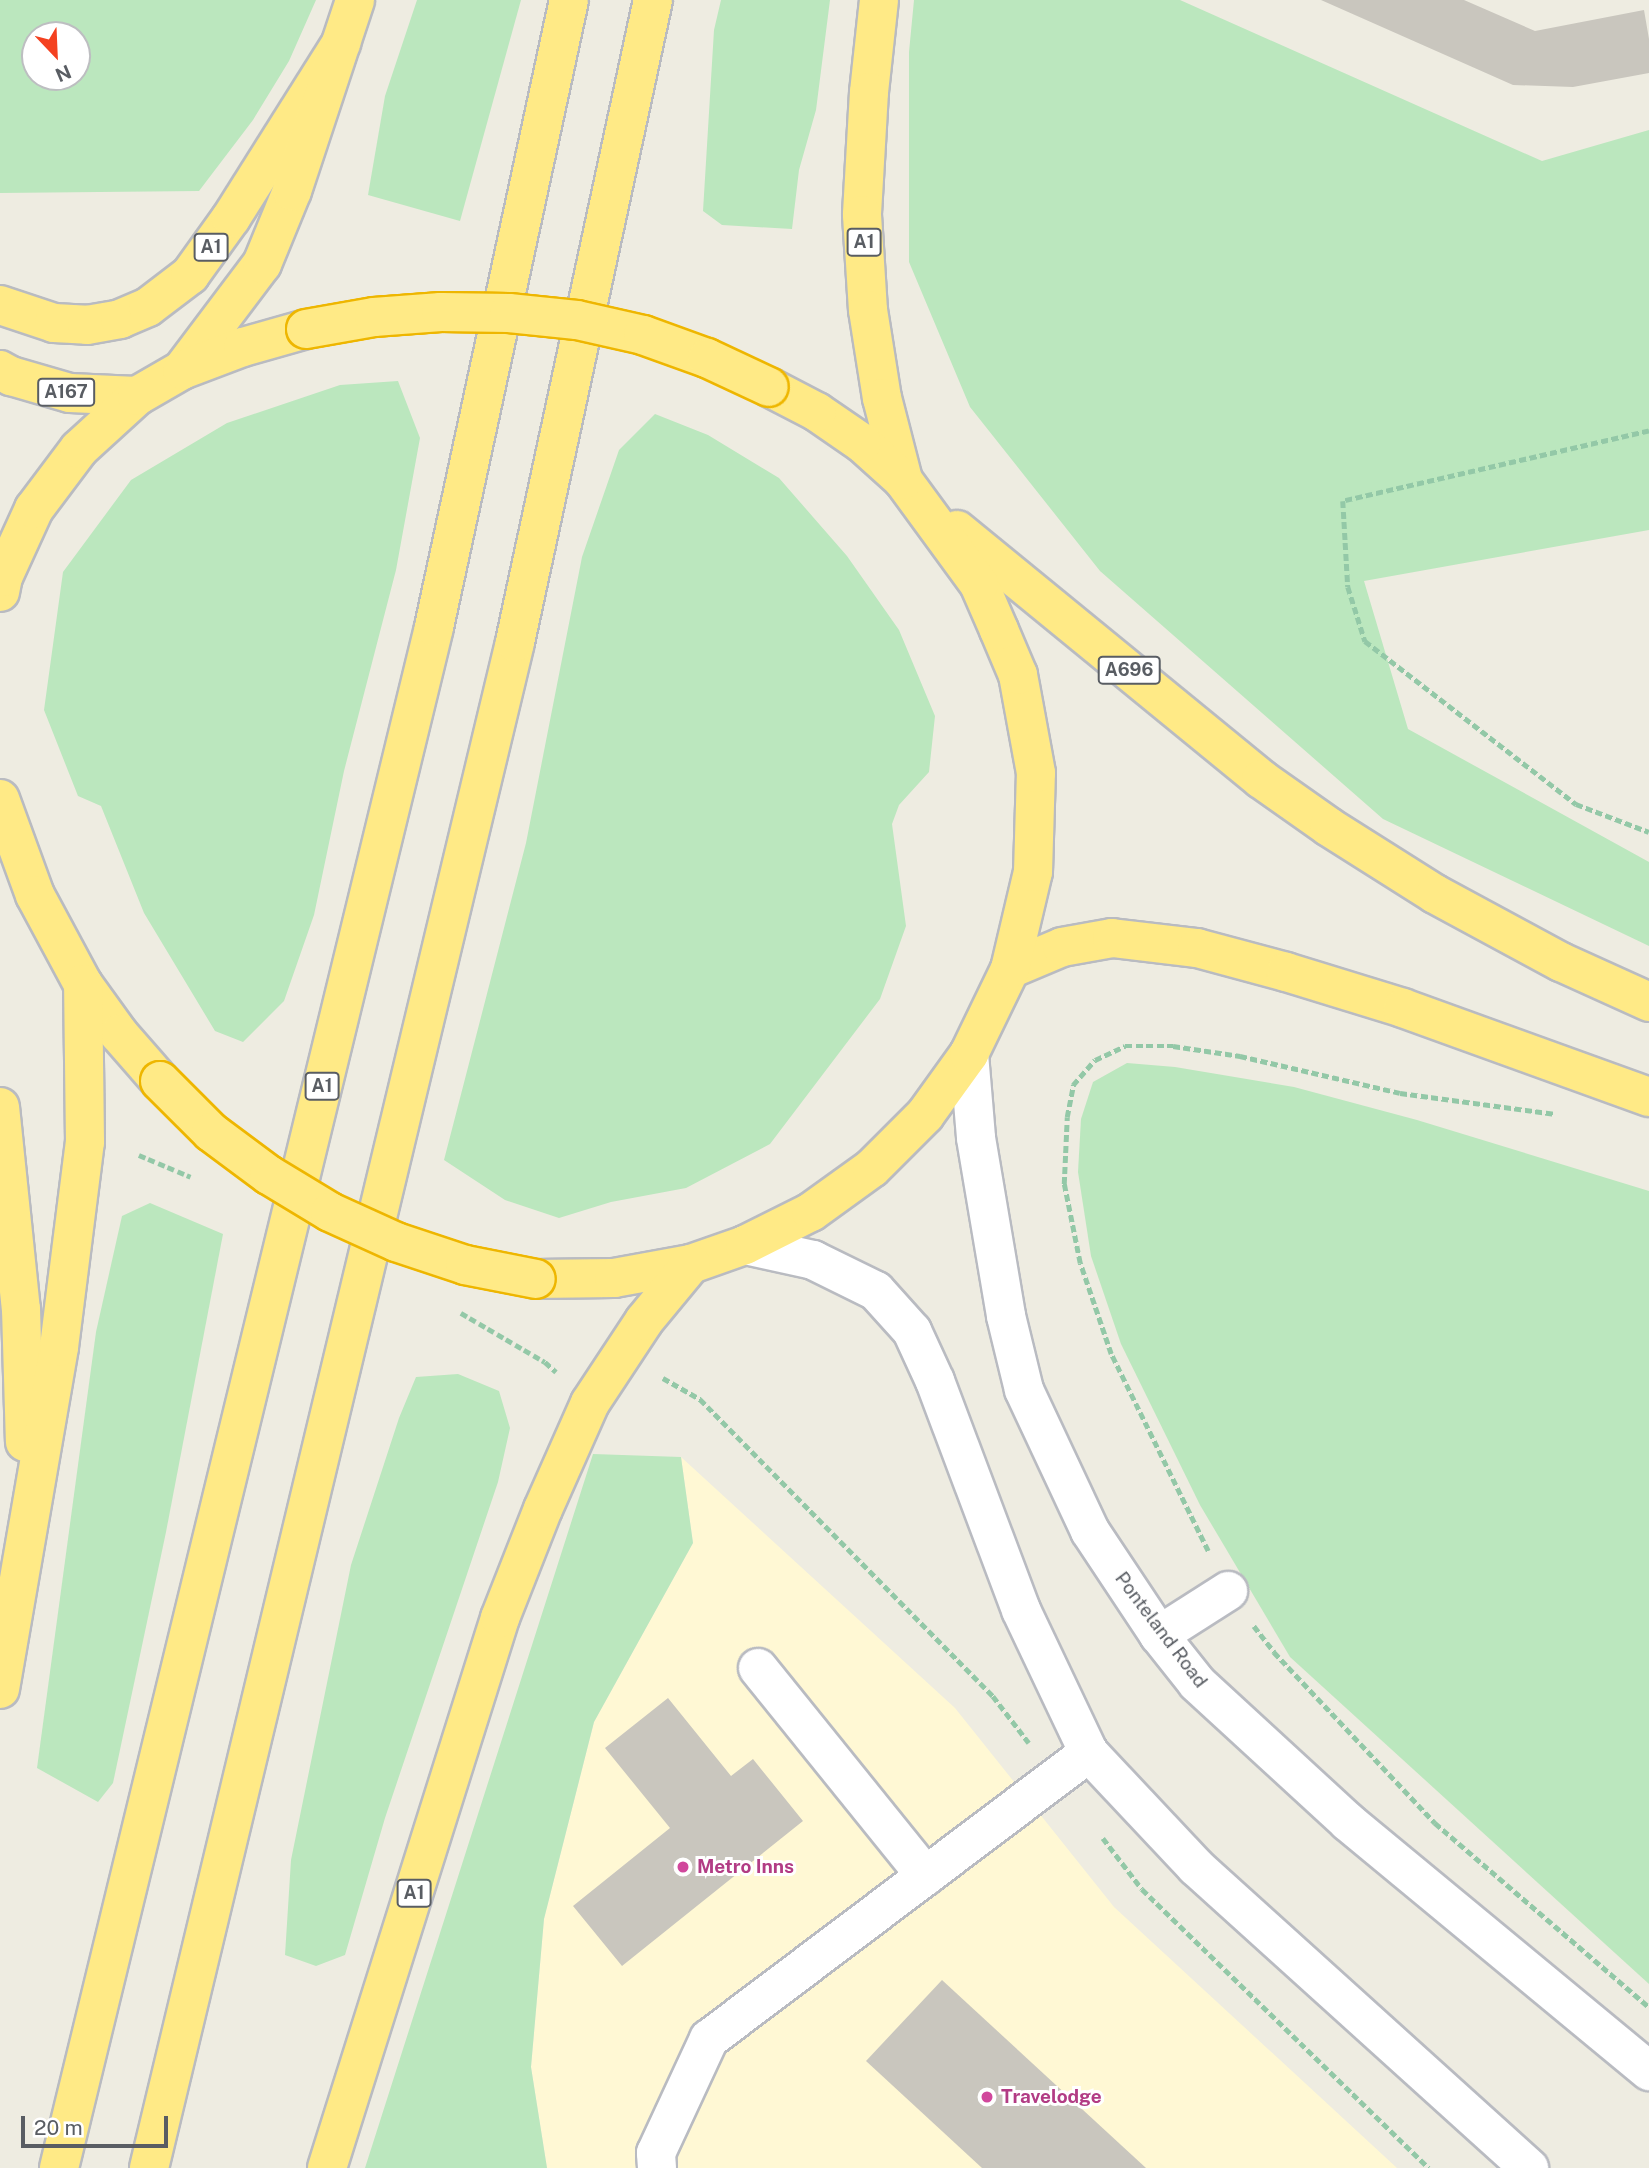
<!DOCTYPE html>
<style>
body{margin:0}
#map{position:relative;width:1649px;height:2168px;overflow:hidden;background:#eeece1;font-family:"Public Sans",sans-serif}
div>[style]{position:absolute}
.commercial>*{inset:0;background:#fff8d4}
.green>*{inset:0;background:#bbe7be}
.building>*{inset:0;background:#c9c6be}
.path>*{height:4.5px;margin-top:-2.25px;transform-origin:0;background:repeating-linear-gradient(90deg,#93c8a7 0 7px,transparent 0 10.5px)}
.roads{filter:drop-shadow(2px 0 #b9bbc1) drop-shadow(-2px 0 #b9bbc1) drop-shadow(0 2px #b9bbc1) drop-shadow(0 -2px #b9bbc1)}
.street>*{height:38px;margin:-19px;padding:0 19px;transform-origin:19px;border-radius:19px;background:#fff}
.secondary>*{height:38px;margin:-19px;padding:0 19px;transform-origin:19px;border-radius:19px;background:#fff}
.highway>*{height:38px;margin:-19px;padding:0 19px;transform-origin:19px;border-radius:19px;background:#ffea86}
.path-bridge>*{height:4.5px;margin-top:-2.25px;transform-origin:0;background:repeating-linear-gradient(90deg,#93c8a7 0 7px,transparent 0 10.5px)}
.bridges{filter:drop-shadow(2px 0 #eeb600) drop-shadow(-2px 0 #eeb600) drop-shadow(0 2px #eeb600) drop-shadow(0 -2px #eeb600)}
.highway-bridge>*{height:38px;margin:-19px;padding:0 19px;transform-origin:19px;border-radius:19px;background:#ffea86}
.dots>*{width:19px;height:19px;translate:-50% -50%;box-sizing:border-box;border:4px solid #fff;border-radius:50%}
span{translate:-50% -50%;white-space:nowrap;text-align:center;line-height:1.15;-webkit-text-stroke:6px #fff;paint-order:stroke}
.shield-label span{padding:2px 5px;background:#fff;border:2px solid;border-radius:5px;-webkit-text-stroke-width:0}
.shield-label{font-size:18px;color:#595d63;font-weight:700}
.street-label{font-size:19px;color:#595d63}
.hotel-label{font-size:19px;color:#b23c85;font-weight:700}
.left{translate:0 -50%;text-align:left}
.north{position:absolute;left:21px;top:21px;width:70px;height:70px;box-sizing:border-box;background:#fff;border:2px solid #bdbec1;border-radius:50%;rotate:157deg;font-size:19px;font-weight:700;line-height:28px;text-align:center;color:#595d63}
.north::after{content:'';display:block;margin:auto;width:24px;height:32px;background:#f44120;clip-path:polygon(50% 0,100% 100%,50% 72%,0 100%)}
.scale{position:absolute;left:21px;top:2116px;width:147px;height:32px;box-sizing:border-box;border:4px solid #595d63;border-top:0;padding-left:9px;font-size:21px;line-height:24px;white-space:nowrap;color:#595d63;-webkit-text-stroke:5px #fff;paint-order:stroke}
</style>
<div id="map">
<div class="commercial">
<div style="clip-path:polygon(681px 1457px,955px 1708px,1114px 1907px,1397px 2168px,547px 2168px,531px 2067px,544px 1919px,594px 1722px,693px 1543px)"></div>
</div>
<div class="green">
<div style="clip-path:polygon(evenodd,0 0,316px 0,289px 61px,253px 120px,199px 191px,0 193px,0 0,35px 35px,77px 35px,77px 77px,35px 77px,35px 35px)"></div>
<div style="clip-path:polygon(417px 0,521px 0,460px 221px,368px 195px,385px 96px)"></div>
<div style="clip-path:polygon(721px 0,830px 0,816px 110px,799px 170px,792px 229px,722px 225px,703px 211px,714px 30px)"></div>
<div style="clip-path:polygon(914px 0,1180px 0,1542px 161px,1649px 130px,1649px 530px,1364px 581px,1408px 729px,1649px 862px,1649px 946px,1383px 819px,1100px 571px,970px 407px,909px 262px,909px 52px)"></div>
<div style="clip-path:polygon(398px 381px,420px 438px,396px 570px,344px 771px,314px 915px,284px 1001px,243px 1042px,215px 1031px,144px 913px,101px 806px,78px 796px,44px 710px,63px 572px,131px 480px,227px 423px,340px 385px)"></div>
<div style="clip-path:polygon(655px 414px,708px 435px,779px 478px,847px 556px,899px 630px,935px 716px,929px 772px,899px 805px,892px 824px,906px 926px,880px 999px,770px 1144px,686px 1188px,611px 1202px,559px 1218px,505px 1200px,444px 1160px,526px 843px,582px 557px,619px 450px)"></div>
<div style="clip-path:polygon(1127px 1063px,1175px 1067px,1294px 1087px,1417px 1120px,1649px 1191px,1649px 1984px,1290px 1657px,1200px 1505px,1121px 1344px,1091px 1256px,1078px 1172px,1081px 1119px,1093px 1082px)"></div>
<div style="clip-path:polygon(150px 1203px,223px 1234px,166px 1532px,113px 1783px,98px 1802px,37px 1768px,96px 1332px,122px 1216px)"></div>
<div style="clip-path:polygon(458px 1374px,499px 1391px,510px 1428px,498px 1482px,385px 1818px,345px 1955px,316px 1966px,285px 1955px,291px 1860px,351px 1565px,399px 1418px,416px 1377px)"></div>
<div style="clip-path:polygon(593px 1454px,681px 1457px,693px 1543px,594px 1722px,544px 1919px,531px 2067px,547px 2168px,365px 2168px)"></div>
</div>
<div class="building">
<div style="clip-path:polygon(1321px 0,1464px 0,1535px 31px,1644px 10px,1649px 39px,1649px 73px,1573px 87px,1513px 85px)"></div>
<div style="clip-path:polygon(668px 1698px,731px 1776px,753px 1759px,803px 1821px,622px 1966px,573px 1906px,670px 1828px,605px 1748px)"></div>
<div style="clip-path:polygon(942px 1980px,1146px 2168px,982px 2168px,866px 2061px)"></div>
</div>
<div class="path">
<div style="left:1649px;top:431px;width:314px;rotate:167.1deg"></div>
<div style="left:1343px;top:501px;width:86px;rotate:86.7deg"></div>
<div style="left:1348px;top:587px;width:57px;rotate:72.5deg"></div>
<div style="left:1365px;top:641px;width:267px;rotate:37.7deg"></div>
<div style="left:1576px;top:804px;width:78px;rotate:21deg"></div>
<div style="left:545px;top:1362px;width:15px;rotate:42deg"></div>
<div style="left:663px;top:1378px;width:43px;rotate:29.6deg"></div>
<div style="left:700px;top:1399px;width:417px;rotate:45.4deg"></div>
<div style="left:993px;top:1696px;width:59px;rotate:52.5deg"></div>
<div style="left:1208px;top:1551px;width:220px;rotate:-116.2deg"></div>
<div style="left:1111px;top:1354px;width:96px;rotate:-108.8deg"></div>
<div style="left:1080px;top:1263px;width:81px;rotate:-101.4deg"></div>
<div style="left:1064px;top:1184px;width:67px;rotate:-87.4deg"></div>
<div style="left:1067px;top:1117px;width:33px;rotate:-79deg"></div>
<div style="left:1073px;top:1085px;width:33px;rotate:-49deg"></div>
<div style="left:1095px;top:1060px;width:33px;rotate:-25deg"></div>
<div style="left:1125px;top:1046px;width:48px"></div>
<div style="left:1173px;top:1046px;width:68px;rotate:8.5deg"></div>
<div style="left:1240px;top:1056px;width:164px;rotate:13deg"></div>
<div style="left:1400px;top:1093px;width:157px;rotate:7.7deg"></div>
<div style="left:1254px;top:1626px;width:33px;rotate:52deg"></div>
<div style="left:1274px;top:1652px;width:235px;rotate:46.7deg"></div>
<div style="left:1435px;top:1823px;width:282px;rotate:40.7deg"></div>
<div style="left:1103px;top:1838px;width:64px;rotate:52.6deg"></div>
<div style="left:1142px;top:1889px;width:400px;rotate:44.2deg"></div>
</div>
<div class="roads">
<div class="street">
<div style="left:1159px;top:1635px;width:82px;rotate:-32.5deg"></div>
<div style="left:758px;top:1668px;width:267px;rotate:51.1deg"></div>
<div style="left:657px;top:2168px;width:15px;rotate:-94deg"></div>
<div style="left:656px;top:2153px;width:126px;rotate:-65.1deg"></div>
<div style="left:709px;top:2039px;width:476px;rotate:-37deg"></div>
</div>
<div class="secondary">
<div style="left:969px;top:1054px;width:84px;rotate:85.2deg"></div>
<div style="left:976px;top:1138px;width:181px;rotate:80.4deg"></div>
<div style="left:1006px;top:1316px;width:76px;rotate:76.3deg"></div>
<div style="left:1024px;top:1390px;width:156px;rotate:64.9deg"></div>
<div style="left:1090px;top:1531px;width:125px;rotate:56.4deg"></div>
<div style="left:1159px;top:1635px;width:61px;rotate:51.6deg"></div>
<div style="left:1197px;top:1683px;width:205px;rotate:42.6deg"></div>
<div style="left:1348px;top:1822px;width:391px;rotate:39.6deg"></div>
<div style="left:745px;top:1245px;width:70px;rotate:12.4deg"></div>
<div style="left:813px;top:1260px;width:70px;rotate:26.2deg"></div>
<div style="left:876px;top:1291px;width:54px;rotate:48deg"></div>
<div style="left:912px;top:1331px;width:55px;rotate:65.3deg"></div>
<div style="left:935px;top:1381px;width:245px;rotate:69.4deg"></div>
<div style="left:1021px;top:1610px;width:158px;rotate:64.6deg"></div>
<div style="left:1089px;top:1753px;width:156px;rotate:46.8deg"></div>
<div style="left:1196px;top:1867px;width:449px;rotate:42.1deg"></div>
</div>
<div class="highway">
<div style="left:879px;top:0;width:93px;rotate:96.2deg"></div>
<div style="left:869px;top:92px;width:123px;rotate:93.3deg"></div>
<div style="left:862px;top:215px;width:95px;rotate:86.4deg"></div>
<div style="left:868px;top:310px;width:89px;rotate:81deg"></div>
<div style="left:882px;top:398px;width:85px;rotate:75.6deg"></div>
<div style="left:0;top:305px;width:57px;rotate:18.4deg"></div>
<div style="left:54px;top:323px;width:33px;rotate:3deg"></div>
<div style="left:87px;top:325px;width:34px;rotate:-10deg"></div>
<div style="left:120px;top:319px;width:30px;rotate:-23deg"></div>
<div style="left:148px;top:307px;width:53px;rotate:-37.3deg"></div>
<div style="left:190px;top:275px;width:70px;rotate:-54.3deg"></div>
<div style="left:231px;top:218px;width:207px;rotate:-57.8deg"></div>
<div style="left:0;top:370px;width:13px;rotate:29deg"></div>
<div style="left:11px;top:376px;width:61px;rotate:16.1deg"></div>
<div style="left:70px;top:393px;width:67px;rotate:2.6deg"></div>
<div style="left:182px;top:370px;width:133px;rotate:-53deg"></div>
<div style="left:262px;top:264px;width:79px;rotate:-67.7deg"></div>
<div style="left:292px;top:191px;width:201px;rotate:-71.7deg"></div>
<div style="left:957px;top:530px;width:393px;rotate:39.3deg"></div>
<div style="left:1261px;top:779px;width:83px;rotate:35.2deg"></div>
<div style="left:1329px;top:827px;width:125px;rotate:32.3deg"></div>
<div style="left:1435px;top:894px;width:143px;rotate:28.4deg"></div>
<div style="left:1561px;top:962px;width:97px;rotate:24.4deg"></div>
<div style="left:0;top:592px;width:15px;rotate:-79deg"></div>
<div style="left:3px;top:577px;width:75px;rotate:-65.5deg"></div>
<div style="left:34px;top:509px;width:75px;rotate:-53.1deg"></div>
<div style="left:79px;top:449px;width:79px;rotate:-42.4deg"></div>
<div style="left:137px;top:396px;width:52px;rotate:-30deg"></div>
<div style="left:182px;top:370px;width:65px;rotate:-20.7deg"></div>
<div style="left:243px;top:347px;width:66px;rotate:-15.9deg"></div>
<div style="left:0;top:799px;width:102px;rotate:70deg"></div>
<div style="left:35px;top:895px;width:101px;rotate:61.7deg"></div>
<div style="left:83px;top:984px;width:62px;rotate:54.2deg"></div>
<div style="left:119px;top:1034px;width:62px;rotate:48.9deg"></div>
<div style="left:1010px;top:969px;width:56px;rotate:-22.9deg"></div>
<div style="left:1062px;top:947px;width:51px;rotate:-10.2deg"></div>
<div style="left:1112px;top:938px;width:86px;rotate:6.7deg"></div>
<div style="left:1197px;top:948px;width:92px;rotate:15.1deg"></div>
<div style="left:1286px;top:972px;width:122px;rotate:17.1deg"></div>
<div style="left:1403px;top:1008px;width:262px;rotate:19.9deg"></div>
<div style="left:0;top:1107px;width:203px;rotate:84.1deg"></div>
<div style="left:21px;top:1309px;width:133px;rotate:88.3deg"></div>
<div style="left:536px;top:1279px;width:78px;rotate:-0.7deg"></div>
<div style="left:614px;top:1278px;width:78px;rotate:-10.3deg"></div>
<div style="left:691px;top:1264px;width:57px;rotate:-19.4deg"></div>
<div style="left:745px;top:1245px;width:74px;rotate:-26.6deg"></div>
<div style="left:811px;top:1212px;width:75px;rotate:-35.8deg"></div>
<div style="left:872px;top:1168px;width:75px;rotate:-45deg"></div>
<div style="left:925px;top:1115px;width:75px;rotate:-54.2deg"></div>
<div style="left:969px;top:1054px;width:94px;rotate:-64.2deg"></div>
<div style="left:1010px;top:969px;width:100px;rotate:-76.7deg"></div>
<div style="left:1033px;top:872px;width:99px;rotate:-88.3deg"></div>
<div style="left:1036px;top:773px;width:100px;rotate:-100.4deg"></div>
<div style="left:1018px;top:675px;width:49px;rotate:-112.9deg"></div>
<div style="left:999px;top:630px;width:50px;rotate:-113.5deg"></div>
<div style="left:979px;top:584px;width:129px;rotate:-126.2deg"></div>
<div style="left:903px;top:480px;width:55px;rotate:-137.9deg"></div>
<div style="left:862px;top:443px;width:55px;rotate:-145.4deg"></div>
<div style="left:817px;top:412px;width:54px;rotate:-152.5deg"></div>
<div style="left:0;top:1689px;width:347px;rotate:-80.2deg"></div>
<div style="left:59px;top:1347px;width:207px;rotate:-82.8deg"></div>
<div style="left:85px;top:1142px;width:158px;rotate:-90.7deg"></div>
<div style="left:59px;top:2168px;width:1586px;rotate:-76.32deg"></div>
<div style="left:434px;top:627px;width:641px;rotate:-77.85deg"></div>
<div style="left:149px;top:2168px;width:1569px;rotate:-76.51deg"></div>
<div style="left:515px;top:642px;width:657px;rotate:-77.87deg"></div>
<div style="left:327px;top:2168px;width:577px;rotate:-72.54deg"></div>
<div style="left:500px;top:1618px;width:117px;rotate:-68.5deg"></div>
<div style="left:543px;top:1509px;width:116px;rotate:-66.1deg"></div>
<div style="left:590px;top:1403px;width:98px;rotate:-56.6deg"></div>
<div style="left:644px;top:1321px;width:74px;rotate:-50.5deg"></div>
</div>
</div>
<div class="path-bridge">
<div style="left:139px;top:1155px;width:56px;rotate:22.9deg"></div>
<div style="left:461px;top:1313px;width:97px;rotate:30.3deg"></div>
</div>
<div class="bridges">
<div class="highway-bridge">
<div style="left:306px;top:329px;width:69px;rotate:-10deg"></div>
<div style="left:374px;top:317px;width:67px;rotate:-4.3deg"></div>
<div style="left:441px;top:312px;width:68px;rotate:0.8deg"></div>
<div style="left:509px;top:313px;width:68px;rotate:5.9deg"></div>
<div style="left:577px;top:320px;width:68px;rotate:12.8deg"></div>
<div style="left:643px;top:335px;width:68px;rotate:19.8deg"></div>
<div style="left:707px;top:358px;width:68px;rotate:25.1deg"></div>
<div style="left:160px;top:1081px;width:72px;rotate:45deg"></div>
<div style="left:211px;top:1132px;width:72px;rotate:36.6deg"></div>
<div style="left:269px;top:1175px;width:71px;rotate:31.2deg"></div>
<div style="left:330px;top:1212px;width:72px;rotate:24.4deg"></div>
<div style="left:396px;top:1242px;width:73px;rotate:18.4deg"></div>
<div style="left:465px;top:1265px;width:72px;rotate:11.2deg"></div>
</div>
</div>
<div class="dots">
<div style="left:683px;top:1867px;background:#d1479c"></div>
<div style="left:987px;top:2097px;background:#d1479c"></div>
</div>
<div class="shield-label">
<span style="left:864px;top:242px">A1</span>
<span style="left:211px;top:247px">A1</span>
<span style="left:66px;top:392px">A167</span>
<span style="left:1129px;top:670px">A696</span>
<span style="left:322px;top:1086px">A1</span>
<span style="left:414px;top:1893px">A1</span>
</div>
<div class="street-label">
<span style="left:1161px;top:1630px;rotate:53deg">Ponteland Road</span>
</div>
<div class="hotel-label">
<span class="left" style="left:697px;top:1867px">Metro Inns</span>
<span class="left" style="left:1001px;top:2097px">Travelodge</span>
</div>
<div class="north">N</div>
<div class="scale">20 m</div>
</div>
